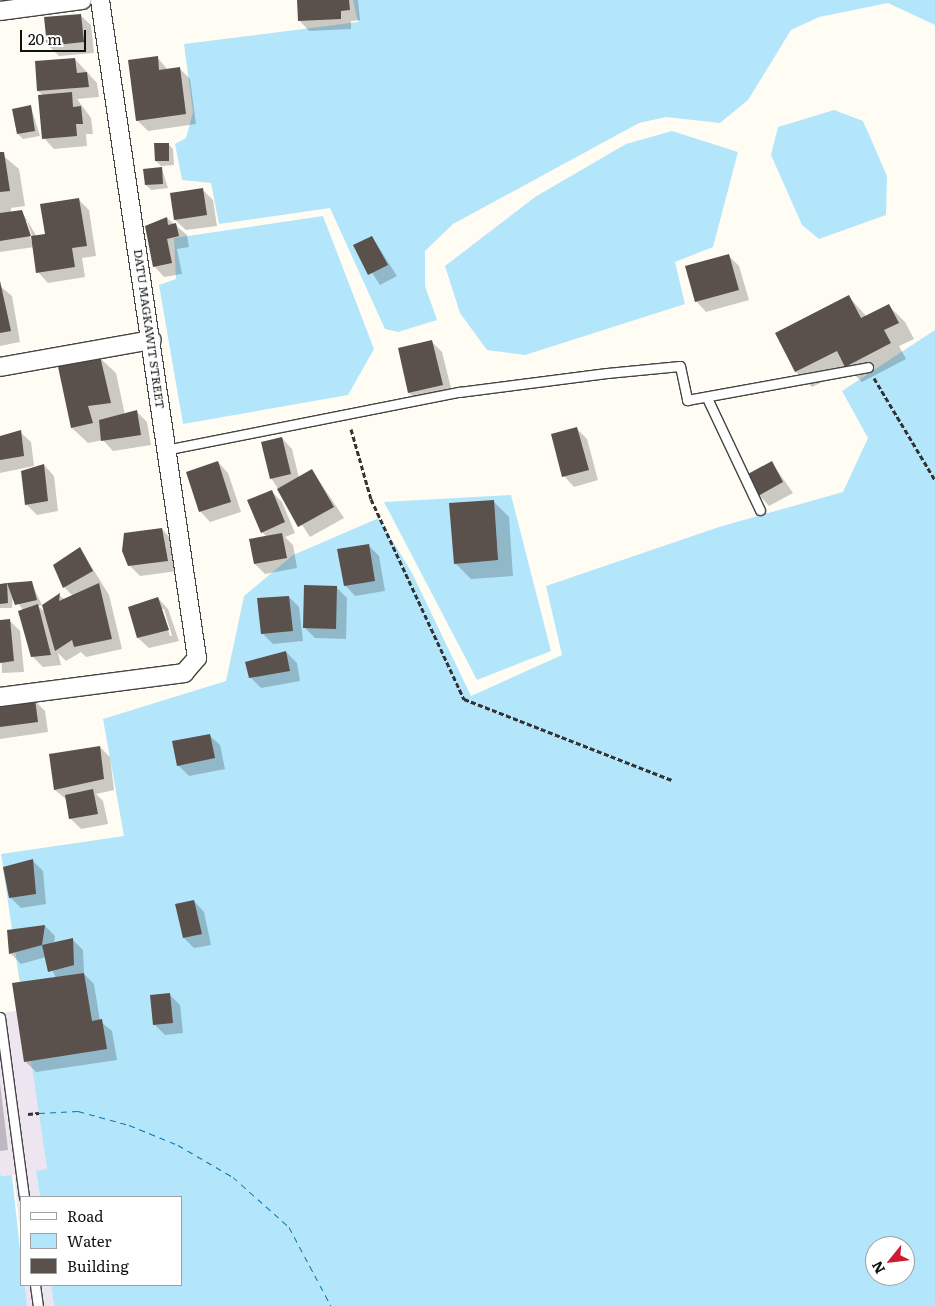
<!DOCTYPE html>
<style>
body{margin:0}
#map{position:relative;width:935px;height:1306px;overflow:hidden;background:#fffcf4;font-family:Literata,serif}
div>[style]{position:absolute}
.industrial>*{inset:0;background:#ede5ef}
.water>*{inset:0;background:#b4e6fb}
.pier>*{inset:0;background:#fffcf4}
.shadow>*{inset:0;background:#0003}
.ferry>*{height:1px;margin-top:-0.5px;transform-origin:0;background:repeating-linear-gradient(90deg,#0d75af 0 6px,transparent 0 11px)}
.building>*{inset:0;background:#5a504c}
.path>*{height:3px;margin-top:-1.5px;transform-origin:0;background:repeating-linear-gradient(90deg,#333 0 5px,transparent 0 7.5px)}
.roads{filter:drop-shadow(1px 0 #444) drop-shadow(-1px 0 #444) drop-shadow(0 1px #444) drop-shadow(0 -1px #444)}
.lane>*{height:9px;margin:-4.5px;padding:0 4.5px;transform-origin:4.5px;border-radius:4.5px;background:#fff}
.street>*{height:18px;margin:-9px;padding:0 9px;transform-origin:9px;border-radius:9px;background:#fff}
span{translate:-50% -50%;white-space:nowrap;text-align:center;line-height:1.15;-webkit-text-stroke:5px #fff;paint-order:stroke}
.street-label{font-size:12px;color:#111}
.legend{position:absolute;left:20px;top:1196px;width:162px;height:90px;box-sizing:border-box;background:#fff;border:1px solid #a0a0a0;margin:0;padding:6px 9px;list-style:none;font-size:15px;color:#111}
.legend li{display:flex;align-items:center;gap:10px;height:25px}
.legend b{width:25px;border:1px solid #a0a0a0}
.north{position:absolute;left:865px;top:1236px;width:50px;height:50px;box-sizing:border-box;background:#fff;border:1px solid #a0a0a0;border-radius:50%;rotate:241deg;font-size:14px;font-weight:700;line-height:20px;text-align:center;color:#111}
.north::after{content:'';display:block;margin:auto;width:18px;height:22px;background:#ce1b32;clip-path:polygon(50% 0,100% 100%,50% 72%,0 100%)}
.scale{position:absolute;left:20px;top:30px;width:66px;height:22px;box-sizing:border-box;border:2px solid #111;border-top:0;padding-left:6px;font-size:15px;line-height:18px;white-space:nowrap;color:#111;-webkit-text-stroke:4px #fff;paint-order:stroke}
</style>
<div id="map">
<div class="industrial">
<div style="clip-path:polygon(25px 1010px,47px 1170px,36px 1172px,40px 1197px,21px 1197px,21px 1259px,12px 1175px,1px 1176px,0 1169px,0 1013px)"></div>
<div style="clip-path:polygon(24px 1285px,51px 1285px,54px 1306px,27px 1306px)"></div>
</div>
<div class="water">
<div style="clip-path:polygon(353px 0,935px 0,935px 25px,888px 3px,819px 17px,791px 30px,748px 100px,720px 123px,666px 117px,639px 123px,453px 224px,425px 251px,425px 286px,437px 320px,398px 332px,385px 329px,330px 208px,219px 224px,211px 183px,182px 180px,175px 144px,186px 138px,193px 112px,184px 44px,358px 22px)"></div>
<div style="clip-path:polygon(834px 110px,863px 121px,887px 176px,886px 215px,819px 239px,802px 225px,771px 155px,778px 127px)"></div>
<div style="clip-path:polygon(672px 131px,738px 152px,713px 247px,675px 262px,685px 304px,525px 355px,487px 350px,460px 313px,445px 266px,535px 197px,626px 144px)"></div>
<div style="clip-path:polygon(323px 216px,374px 349px,348px 395px,183px 424px,159px 285px,176px 279px,174px 238px)"></div>
<div style="clip-path:polygon(evenodd,935px 330px,935px 1306px,54px 1306px,51px 1285px,181px 1285px,181px 1197px,40px 1197px,36px 1171px,47px 1169px,1px 854px,124px 836px,103px 719px,226px 681px,244px 596px,293px 555px,379px 518px,412px 573px,471px 696px,562px 655px,546px 586px,719px 527px,843px 492px,868px 438px,842px 391px,935px 330px,875px 1246px,905px 1246px,905px 1276px,875px 1276px,875px 1246px)"></div>
<div style="clip-path:polygon(511px 495px,551px 651px,477px 680px,384px 502px)"></div>
<div style="clip-path:polygon(0 1170px,1px 1176px,12px 1175px,27px 1306px,0 1306px)"></div>
</div>
<div class="pier">
<div style="clip-path:polygon(14px 1174px,21px 1237px,21px 1259px,12px 1175px)"></div>
</div>
<div class="shadow">
<div style="clip-path:polygon(298px 0,358px 0,360px 20px,351px 21px,351px 29px,309px 31px,299px 20px)"></div>
<div style="clip-path:polygon(80px 15px,91px 25px,94px 53px,59px 56px,48px 45px)"></div>
<div style="clip-path:polygon(157px 57px,168px 70px,179px 68px,190px 79px,196px 124px,148px 131px,137px 120px)"></div>
<div style="clip-path:polygon(75px 59px,97px 83px,99px 97px,77px 99px,91px 118px,93px 134px,86px 134px,87px 146px,54px 149px,44px 138px,44px 96px,38px 91px)"></div>
<div style="clip-path:polygon(31px 107px,40px 136px,23px 139px,18px 134px)"></div>
<div style="clip-path:polygon(168px 144px,173px 149px,174px 165px,161px 166px,156px 161px)"></div>
<div style="clip-path:polygon(evenodd,0 153px,19px 169px,25px 206px,11px 208px,11px 213px,22px 212px,37px 237px,46px 235px,79px 200px,89px 210px,96px 256px,82px 258px,85px 277px,48px 283px,38px 272px,34px 247px,0 252px,0 153px,25px 221px,27px 221px,34px 242px,32px 243px,25px 221px)"></div>
<div style="clip-path:polygon(162px 169px,168px 188px,151px 190px,146px 185px)"></div>
<div style="clip-path:polygon(203px 190px,213px 200px,217px 226px,186px 230px,175px 220px)"></div>
<div style="clip-path:polygon(167px 218px,187px 235px,189px 247px,177px 249px,182px 274px,164px 277px,154px 266px)"></div>
<div style="clip-path:polygon(372px 237px,397px 276px,380px 285px,355px 246px)"></div>
<div style="clip-path:polygon(728px 255px,739px 266px,749px 300px,706px 312px,696px 301px)"></div>
<div style="clip-path:polygon(0 286px,12px 296px,20px 342px,0 346px)"></div>
<div style="clip-path:polygon(849px 297px,867px 317px,889px 306px,905px 322px,914px 339px,899px 346px,906px 359px,862px 382px,849px 369px,812px 387px,796px 372px,777px 334px)"></div>
<div style="clip-path:polygon(432px 342px,442px 352px,453px 396px,420px 403px,409px 393px,399px 349px)"></div>
<div style="clip-path:polygon(100px 358px,116px 373px,125px 415px,136px 411px,147px 422px,151px 445px,113px 451px,103px 440px,88px 443px,72px 428px)"></div>
<div style="clip-path:polygon(577px 429px,587px 439px,598px 480px,574px 487px,564px 476px)"></div>
<div style="clip-path:polygon(20px 432px,31px 442px,34px 466px,0 473px,0 438px)"></div>
<div style="clip-path:polygon(282px 438px,292px 449px,299px 478px,312px 470px,344px 518px,310px 537px,271px 478px)"></div>
<div style="clip-path:polygon(218px 462px,228px 473px,241px 512px,210px 522px,200px 511px)"></div>
<div style="clip-path:polygon(772px 463px,793px 493px,769px 506px,759px 495px)"></div>
<div style="clip-path:polygon(44px 465px,54px 476px,58px 511px,37px 515px,26px 504px)"></div>
<div style="clip-path:polygon(271px 491px,282px 502px,295px 533px,285px 537px,293px 545px,297px 568px,265px 574px,255px 564px,267px 537px,262px 532px)"></div>
<div style="clip-path:polygon(493px 501px,509px 517px,513px 576px,471px 579px,455px 563px)"></div>
<div style="clip-path:polygon(162px 529px,172px 540px,178px 571px,140px 576px,129px 565px)"></div>
<div style="clip-path:polygon(368px 545px,379px 556px,385px 591px,355px 596px,345px 585px)"></div>
<div style="clip-path:polygon(80px 548px,109px 595px,122px 649px,86px 657px,81px 652px,66px 661px,58px 653px,61px 665px,43px 667px,32px 656px,23px 611px,13px 594px,12px 608px,0 608px,0 585px,31px 582px,42px 605px,38px 606px,45px 612px,59px 595px,65px 600px,73px 596px,64px 587px)"></div>
<div style="clip-path:polygon(336px 587px,347px 598px,346px 639px,315px 638px,304px 627px)"></div>
<div style="clip-path:polygon(289px 597px,299px 607px,303px 641px,273px 644px,262px 633px)"></div>
<div style="clip-path:polygon(evenodd,158px 598px,168px 609px,179px 641px,149px 648px,138px 638px,130px 608px,158px 598px,161px 609px,164px 609px,172px 636px,170px 636px,161px 609px)"></div>
<div style="clip-path:polygon(10px 621px,20px 631px,24px 672px,2px 673px,0 622px)"></div>
<div style="clip-path:polygon(286px 652px,297px 663px,300px 681px,261px 688px,250px 677px)"></div>
<div style="clip-path:polygon(35px 701px,45px 711px,48px 732px,0 739px,0 706px)"></div>
<div style="clip-path:polygon(209px 735px,220px 745px,225px 769px,189px 776px,178px 765px)"></div>
<div style="clip-path:polygon(100px 747px,110px 757px,114px 790px,96px 794px,103px 801px,108px 824px,81px 829px,70px 818px,67px 800px,55px 790px,51px 755px)"></div>
<div style="clip-path:polygon(32px 860px,43px 871px,46px 904px,21px 908px,10px 897px)"></div>
<div style="clip-path:polygon(194px 901px,204px 912px,211px 945px,194px 948px,184px 938px)"></div>
<div style="clip-path:polygon(45px 926px,55px 936px,54px 944px,73px 940px,83px 950px,84px 974px,94px 984px,100px 1021px,112px 1031px,117px 1060px,36px 1072px,26px 1062px,56px 978px,46px 957px,21px 964px,11px 954px,8px 931px)"></div>
<div style="clip-path:polygon(169px 994px,180px 1005px,183px 1033px,165px 1035px,154px 1024px)"></div>
<div style="clip-path:polygon(0 1083px,8px 1150px,0 1151px)"></div>
</div>
<div class="ferry">
<div style="left:39px;top:1113px;width:39px;rotate:-3deg"></div>
<div style="left:78px;top:1111px;width:53px;rotate:15.4deg"></div>
<div style="left:129px;top:1125px;width:53px;rotate:22.2deg"></div>
<div style="left:178px;top:1145px;width:64px;rotate:30.2deg"></div>
<div style="left:233px;top:1177px;width:75px;rotate:41.8deg"></div>
<div style="left:289px;top:1227px;width:89px;rotate:62deg"></div>
</div>
<div class="building">
<div style="clip-path:polygon(297px 0,349px 0,350px 10px,341px 11px,341px 19px,298px 21px)"></div>
<div style="clip-path:polygon(81px 14px,84px 42px,47px 46px,44px 17px)"></div>
<div style="clip-path:polygon(158px 56px,159px 70px,180px 67px,186px 114px,136px 121px,128px 60px)"></div>
<div style="clip-path:polygon(75px 58px,77px 73px,87px 72px,89px 87px,37px 91px,35px 61px)"></div>
<div style="clip-path:polygon(72px 92px,73px 107px,81px 106px,83px 124px,76px 124px,77px 136px,42px 139px,38px 95px)"></div>
<div style="clip-path:polygon(31px 105px,35px 131px,17px 134px,12px 109px)"></div>
<div style="clip-path:polygon(154px 143px,169px 143px,169px 161px,155px 161px)"></div>
<div style="clip-path:polygon(0 152px,4px 152px,10px 191px,0 192px)"></div>
<div style="clip-path:polygon(162px 167px,163px 184px,145px 185px,143px 169px)"></div>
<div style="clip-path:polygon(203px 188px,207px 215px,174px 220px,170px 193px)"></div>
<div style="clip-path:polygon(79px 198px,87px 246px,72px 248px,75px 267px,36px 273px,31px 236px,0 241px,0 213px,22px 210px,31px 236px,45px 234px,40px 204px)"></div>
<div style="clip-path:polygon(167px 217px,168px 225px,176px 223px,179px 236px,167px 239px,172px 263px,153px 267px,145px 226px)"></div>
<div style="clip-path:polygon(372px 236px,388px 265px,368px 275px,353px 245px)"></div>
<div style="clip-path:polygon(729px 254px,739px 290px,695px 302px,685px 266px)"></div>
<div style="clip-path:polygon(0 281px,11px 331px,0 333px)"></div>
<div style="clip-path:polygon(849px 295px,861px 318px,889px 304px,899px 323px,884px 330px,891px 343px,845px 367px,837px 351px,795px 372px,775px 333px)"></div>
<div style="clip-path:polygon(432px 340px,443px 385px,408px 393px,398px 348px)"></div>
<div style="clip-path:polygon(100px 356px,111px 403px,88px 406px,93px 423px,71px 428px,57px 362px)"></div>
<div style="clip-path:polygon(137px 410px,141px 435px,101px 441px,99px 420px)"></div>
<div style="clip-path:polygon(577px 427px,589px 470px,562px 477px,551px 434px)"></div>
<div style="clip-path:polygon(21px 430px,24px 456px,0 460px,0 436px)"></div>
<div style="clip-path:polygon(282px 437px,291px 474px,270px 479px,261px 442px)"></div>
<div style="clip-path:polygon(218px 461px,231px 502px,199px 512px,186px 472px)"></div>
<div style="clip-path:polygon(772px 461px,783px 482px,758px 496px,746px 475px)"></div>
<div style="clip-path:polygon(44px 464px,48px 501px,25px 505px,21px 471px)"></div>
<div style="clip-path:polygon(312px 469px,334px 507px,298px 527px,277px 489px)"></div>
<div style="clip-path:polygon(272px 490px,285px 522px,261px 533px,247px 500px)"></div>
<div style="clip-path:polygon(494px 500px,498px 560px,454px 564px,449px 503px)"></div>
<div style="clip-path:polygon(162px 528px,168px 561px,128px 566px,122px 551px,124px 533px)"></div>
<div style="clip-path:polygon(282px 533px,287px 558px,254px 564px,249px 539px)"></div>
<div style="clip-path:polygon(369px 544px,375px 581px,344px 586px,337px 549px)"></div>
<div style="clip-path:polygon(80px 547px,93px 571px,63px 588px,53px 565px)"></div>
<div style="clip-path:polygon(32px 581px,37px 600px,15px 605px,7px 583px)"></div>
<div style="clip-path:polygon(7px 583px,8px 603px,0 604px,0 584px)"></div>
<div style="clip-path:polygon(99px 583px,112px 639px,74px 647px,72px 640px,55px 651px,42px 605px,60px 593px,59px 601px)"></div>
<div style="clip-path:polygon(304px 585px,337px 586px,336px 629px,303px 628px)"></div>
<div style="clip-path:polygon(289px 596px,293px 631px,261px 634px,257px 598px)"></div>
<div style="clip-path:polygon(158px 597px,169px 630px,137px 638px,128px 607px)"></div>
<div style="clip-path:polygon(38px 604px,51px 655px,31px 657px,18px 611px)"></div>
<div style="clip-path:polygon(10px 619px,14px 661px,0 663px,0 620px)"></div>
<div style="clip-path:polygon(286px 651px,290px 671px,249px 678px,245px 662px)"></div>
<div style="clip-path:polygon(35px 699px,38px 722px,0 727px,0 704px)"></div>
<div style="clip-path:polygon(210px 734px,215px 758px,177px 766px,172px 741px)"></div>
<div style="clip-path:polygon(100px 746px,104px 779px,54px 790px,49px 754px)"></div>
<div style="clip-path:polygon(93px 789px,98px 814px,69px 819px,65px 795px)"></div>
<div style="clip-path:polygon(33px 859px,36px 894px,9px 898px,3px 867px)"></div>
<div style="clip-path:polygon(194px 900px,202px 934px,183px 938px,175px 904px)"></div>
<div style="clip-path:polygon(45px 925px,42px 945px,73px 938px,74px 965px,48px 972px,42px 945px,9px 954px,7px 930px)"></div>
<div style="clip-path:polygon(84px 973px,92px 1021px,102px 1019px,107px 1049px,24px 1062px,12px 983px)"></div>
<div style="clip-path:polygon(170px 993px,173px 1023px,153px 1025px,150px 995px)"></div>
</div>
<div class="path">
<div style="left:874px;top:378px;width:119px;rotate:59.1deg"></div>
<div style="left:351px;top:429px;width:73px;rotate:74.1deg"></div>
<div style="left:371px;top:499px;width:221px;rotate:65.1deg"></div>
<div style="left:464px;top:699px;width:223px;rotate:21.3deg"></div>
<div style="left:28px;top:1114px;width:11px;rotate:-5deg"></div>
</div>
<div class="roads">
<div class="lane">
<div style="left:707px;top:398px;width:124px;rotate:64.7deg"></div>
<div style="left:165px;top:450px;width:300px;rotate:-11.2deg"></div>
<div style="left:459px;top:392px;width:149px;rotate:-7.3deg"></div>
<div style="left:607px;top:373px;width:73px;rotate:-5.5deg"></div>
<div style="left:680px;top:366px;width:35px;rotate:78deg"></div>
<div style="left:687px;top:400px;width:184px;rotate:-10.3deg"></div>
<div style="left:0;top:1017px;width:182px;rotate:82.4deg"></div>
<div style="left:35px;top:1285px;width:21px;rotate:82deg"></div>
</div>
<div class="street">
<div style="left:0;top:11px;width:83px;rotate:-7.6deg"></div>
<div style="left:0;top:367px;width:154px;rotate:-10.1deg"></div>
<div style="left:0;top:697px;width:186px;rotate:-7.4deg"></div>
<div style="left:184px;top:673px;width:20px;rotate:-49deg"></div>
<div style="left:197px;top:658px;width:665px;rotate:-98.39deg"></div>
</div>
</div>
<div class="street-label">
<span style="left:149px;top:329px;rotate:82deg">DATU MAGKAWIT STREET</span>
</div>
<ul class="legend">
<li><b style="height:6px;background:#fff"></b>Road</li>
<li><b style="height:14px;background:#b4e6fb"></b>Water</li>
<li><b style="height:14px;background:#5a504c"></b>Building</li>
</ul>
<div class="north">N</div>
<div class="scale">20 m</div>
</div>
